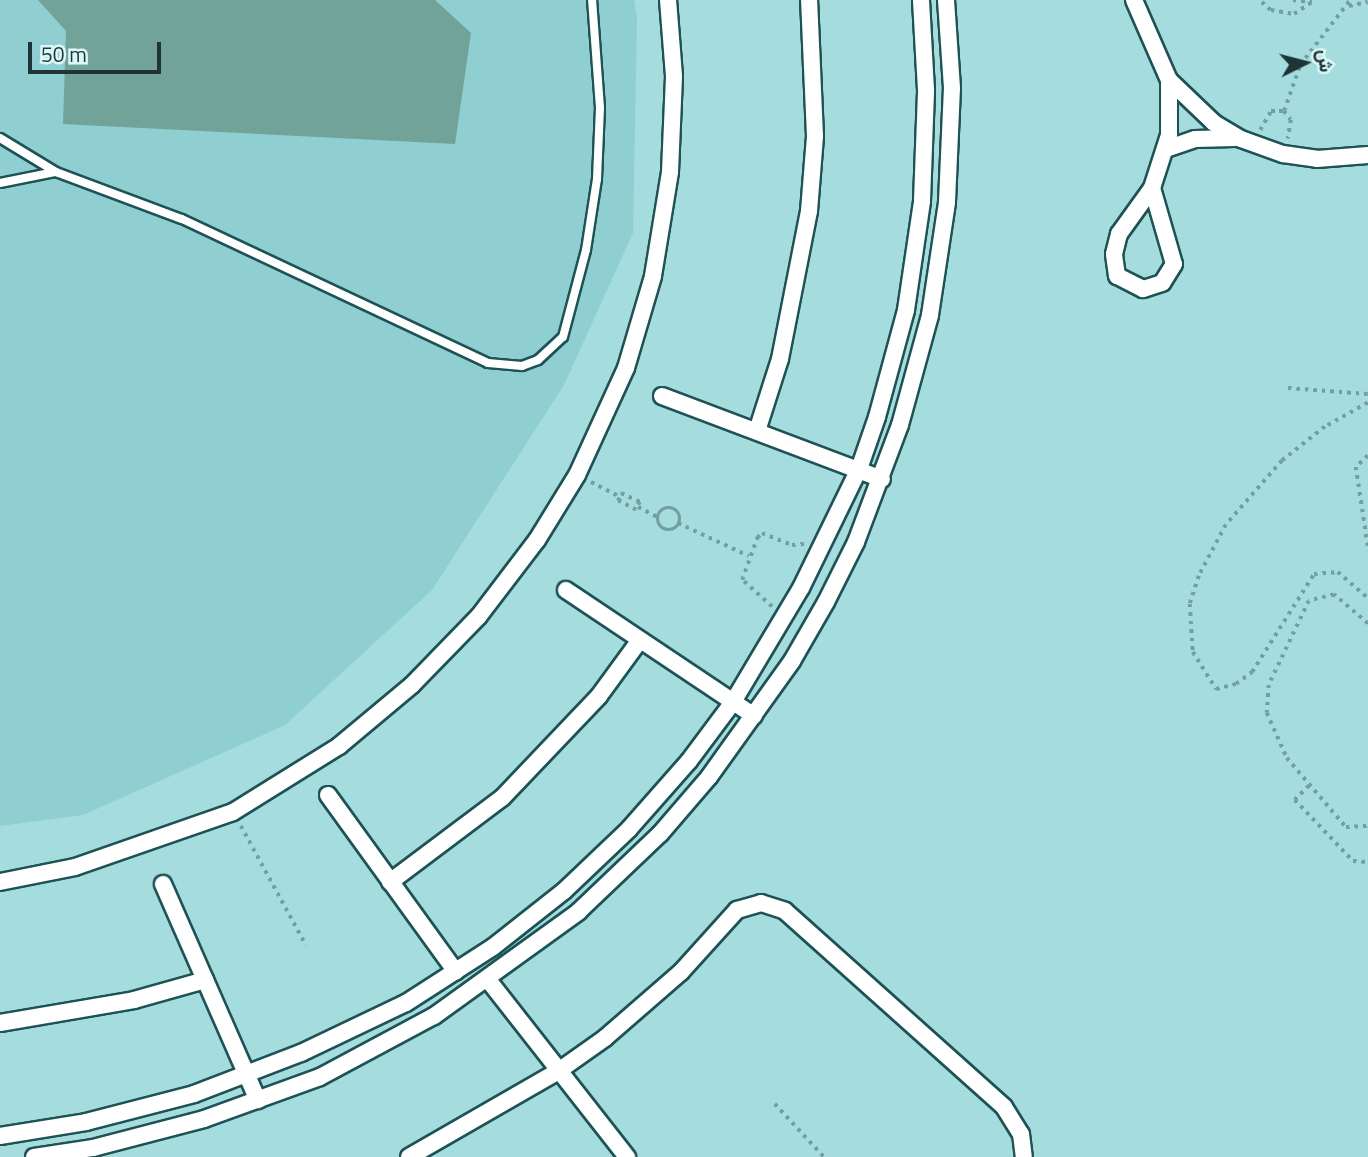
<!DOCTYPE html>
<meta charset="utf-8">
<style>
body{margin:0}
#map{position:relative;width:1368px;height:1157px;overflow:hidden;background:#a5dcde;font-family:"Titillium Web",Vazirmatn,sans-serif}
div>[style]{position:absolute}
.built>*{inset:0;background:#8fcfd1}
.building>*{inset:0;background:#71a398}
.path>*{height:3.5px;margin-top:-1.75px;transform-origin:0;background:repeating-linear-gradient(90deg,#749fa1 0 3.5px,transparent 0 8.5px)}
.path>.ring{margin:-1.75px;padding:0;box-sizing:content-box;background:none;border:3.5px solid #749fa1;border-radius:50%}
.roads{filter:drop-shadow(2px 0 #1d5355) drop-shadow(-2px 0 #1d5355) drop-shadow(0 2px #1d5355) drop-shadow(0 -2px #1d5355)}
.lane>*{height:8px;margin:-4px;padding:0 4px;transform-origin:4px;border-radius:4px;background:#fff}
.street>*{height:16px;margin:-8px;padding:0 8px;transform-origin:8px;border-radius:8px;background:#fff}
span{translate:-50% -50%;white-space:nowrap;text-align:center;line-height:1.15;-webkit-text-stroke:7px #dcf7f8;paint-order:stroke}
.north{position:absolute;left:1270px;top:28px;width:70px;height:70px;-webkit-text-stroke:5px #dcf7f8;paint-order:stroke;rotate:84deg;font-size:19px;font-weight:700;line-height:28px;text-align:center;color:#1e3435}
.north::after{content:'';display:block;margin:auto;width:24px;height:32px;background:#1e3435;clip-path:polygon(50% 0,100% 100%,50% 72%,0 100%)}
.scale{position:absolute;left:28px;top:42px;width:133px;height:32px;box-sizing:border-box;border:4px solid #1e3435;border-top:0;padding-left:9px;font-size:21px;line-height:24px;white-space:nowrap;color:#1e3435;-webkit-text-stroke:5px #dcf7f8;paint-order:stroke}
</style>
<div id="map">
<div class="built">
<div style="clip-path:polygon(0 0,634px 0,637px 17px,633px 233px,564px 385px,432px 590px,285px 725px,83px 815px,0 826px)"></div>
</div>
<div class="building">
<div style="clip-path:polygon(38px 0,435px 0,471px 33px,455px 144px,63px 124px,66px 31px)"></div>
</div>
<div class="path">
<div style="left:1293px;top:0;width:19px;rotate:6deg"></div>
<div style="left:1262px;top:2px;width:12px;rotate:42deg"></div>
<div style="left:1271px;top:10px;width:23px;rotate:10deg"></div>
<div style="left:1294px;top:14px;width:25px;rotate:-34deg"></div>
<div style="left:1349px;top:6px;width:19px;rotate:-12deg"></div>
<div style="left:1284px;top:111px;width:49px;rotate:-70.8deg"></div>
<div style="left:1300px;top:65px;width:82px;rotate:-52.4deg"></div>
<div style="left:1260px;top:130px;width:22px;rotate:-60deg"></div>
<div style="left:1271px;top:111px;width:13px"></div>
<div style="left:1284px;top:111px;width:11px;rotate:52deg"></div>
<div style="left:1291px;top:120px;width:19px;rotate:99deg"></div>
<div style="left:1288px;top:388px;width:80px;rotate:4.3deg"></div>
<div style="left:1368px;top:403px;width:49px;rotate:150.8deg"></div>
<div style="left:1325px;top:427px;width:55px;rotate:141.7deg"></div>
<div style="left:1282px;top:461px;width:85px;rotate:131.2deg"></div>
<div style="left:1226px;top:525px;width:58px;rotate:117.9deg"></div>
<div style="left:1199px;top:576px;width:29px;rotate:108deg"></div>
<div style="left:1190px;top:604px;width:48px;rotate:86.4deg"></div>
<div style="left:1193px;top:652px;width:44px;rotate:58.1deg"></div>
<div style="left:1216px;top:689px;width:21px;rotate:-14deg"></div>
<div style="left:1236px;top:684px;width:20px;rotate:-37deg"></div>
<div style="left:1252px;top:672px;width:116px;rotate:-57.7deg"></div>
<div style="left:1314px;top:574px;width:24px;rotate:-5deg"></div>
<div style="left:1338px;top:572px;width:40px;rotate:41deg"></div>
<div style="left:1368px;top:456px;width:16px;rotate:137deg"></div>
<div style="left:1356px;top:467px;width:80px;rotate:81.4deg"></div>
<div style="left:591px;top:482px;width:31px;rotate:27deg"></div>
<div style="left:621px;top:493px;width:21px;rotate:25deg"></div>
<div style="left:640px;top:502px;width:9px;rotate:117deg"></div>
<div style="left:636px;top:510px;width:20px;rotate:-153deg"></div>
<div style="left:618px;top:501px;width:9px;rotate:-69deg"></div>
<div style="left:638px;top:507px;width:22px;rotate:27deg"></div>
<div class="ring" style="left:658px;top:508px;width:18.5px;height:18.5px"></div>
<div style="left:678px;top:523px;width:78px;rotate:24.9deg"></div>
<div style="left:772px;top:607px;width:40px;rotate:-138deg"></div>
<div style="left:742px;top:580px;width:45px;rotate:-70.3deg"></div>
<div style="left:757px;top:538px;width:7px;rotate:-45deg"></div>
<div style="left:762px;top:533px;width:32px;rotate:22deg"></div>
<div style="left:792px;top:545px;width:12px;rotate:-5deg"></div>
<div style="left:1368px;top:624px;width:45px;rotate:-139.5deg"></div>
<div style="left:1334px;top:595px;width:26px;rotate:167deg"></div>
<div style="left:1309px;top:601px;width:93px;rotate:115.5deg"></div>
<div style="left:1269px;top:685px;width:28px;rotate:94deg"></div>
<div style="left:1267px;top:713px;width:49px;rotate:66deg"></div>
<div style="left:1287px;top:758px;width:91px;rotate:49.5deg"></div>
<div style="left:1346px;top:827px;width:22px;rotate:-3deg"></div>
<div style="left:1309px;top:786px;width:20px;rotate:135deg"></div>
<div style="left:1295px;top:800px;width:84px;rotate:46.4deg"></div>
<div style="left:1353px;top:861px;width:15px;rotate:4deg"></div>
<div style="left:241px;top:826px;width:136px;rotate:61.4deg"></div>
<div style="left:775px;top:1104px;width:72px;rotate:47.2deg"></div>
</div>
<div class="roads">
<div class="lane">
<div style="left:0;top:138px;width:66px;rotate:31.3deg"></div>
<div style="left:56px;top:172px;width:134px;rotate:20.5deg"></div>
<div style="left:182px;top:219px;width:338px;rotate:25.2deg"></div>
<div style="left:488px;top:363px;width:34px;rotate:5deg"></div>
<div style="left:522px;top:366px;width:17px;rotate:-21deg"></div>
<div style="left:538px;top:360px;width:34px;rotate:-43deg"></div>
<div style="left:563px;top:337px;width:90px;rotate:-75.2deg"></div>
<div style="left:586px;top:250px;width:72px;rotate:-81.2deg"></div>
<div style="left:597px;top:179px;width:71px;rotate:-87.6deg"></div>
<div style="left:600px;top:108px;width:108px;rotate:-94.2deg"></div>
<div style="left:0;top:183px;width:56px;rotate:-11.3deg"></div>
</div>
<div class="street">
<div style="left:1134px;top:0;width:87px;rotate:66.4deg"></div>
<div style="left:1169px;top:80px;width:62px;rotate:43.7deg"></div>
<div style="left:1214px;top:123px;width:31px;rotate:31deg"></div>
<div style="left:1241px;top:139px;width:45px;rotate:19.7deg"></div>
<div style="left:1283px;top:154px;width:34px;rotate:8deg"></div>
<div style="left:1317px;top:159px;width:51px;rotate:-4.5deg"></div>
<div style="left:1166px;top:149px;width:31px;rotate:-19deg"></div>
<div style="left:1195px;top:139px;width:40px;rotate:-1.4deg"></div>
<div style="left:1152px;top:188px;width:79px;rotate:73.9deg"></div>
<div style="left:1174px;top:264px;width:22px;rotate:122deg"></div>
<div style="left:1162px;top:283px;width:20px;rotate:162deg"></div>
<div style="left:1143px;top:289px;width:29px;rotate:-153deg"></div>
<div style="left:1117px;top:276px;width:22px;rotate:-98deg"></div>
<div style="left:1114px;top:254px;width:21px;rotate:-76deg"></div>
<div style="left:1119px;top:234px;width:57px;rotate:-54.3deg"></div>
<div style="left:1152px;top:188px;width:56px;rotate:-72.2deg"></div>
<div style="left:1169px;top:135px;width:55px;rotate:-90deg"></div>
<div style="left:662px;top:396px;width:235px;rotate:20.7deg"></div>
<div style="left:757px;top:431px;width:76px;rotate:-72.3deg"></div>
<div style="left:780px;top:359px;width:151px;rotate:-78.9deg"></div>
<div style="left:809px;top:211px;width:75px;rotate:-85.4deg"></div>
<div style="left:815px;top:136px;width:136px;rotate:-92.5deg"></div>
<div style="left:566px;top:590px;width:226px;rotate:33.8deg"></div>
<div style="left:328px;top:795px;width:218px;rotate:54.1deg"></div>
<div style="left:0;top:882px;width:76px;rotate:-11.3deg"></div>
<div style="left:75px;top:867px;width:167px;rotate:-19.2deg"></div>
<div style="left:233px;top:812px;width:125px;rotate:-31.9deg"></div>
<div style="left:339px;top:746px;width:95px;rotate:-39.9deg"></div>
<div style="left:412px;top:685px;width:96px;rotate:-45.8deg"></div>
<div style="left:479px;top:616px;width:96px;rotate:-52.7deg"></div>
<div style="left:537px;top:540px;width:76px;rotate:-58.4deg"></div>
<div style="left:577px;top:475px;width:118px;rotate:-65.4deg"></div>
<div style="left:626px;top:368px;width:96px;rotate:-73.6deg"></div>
<div style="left:653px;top:276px;width:105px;rotate:-80.7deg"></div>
<div style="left:670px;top:172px;width:96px;rotate:-87.6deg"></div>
<div style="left:674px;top:76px;width:76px;rotate:-94.5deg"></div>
<div style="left:390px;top:882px;width:140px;rotate:-36.9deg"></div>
<div style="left:502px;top:798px;width:141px;rotate:-46.4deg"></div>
<div style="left:599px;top:696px;width:69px;rotate:-53.8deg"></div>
<div style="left:163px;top:884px;width:236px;rotate:66.3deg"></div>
<div style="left:489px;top:981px;width:224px;rotate:51.9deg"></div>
<div style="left:0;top:1023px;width:136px;rotate:-9.7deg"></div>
<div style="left:134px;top:1000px;width:74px;rotate:-15.7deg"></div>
<div style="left:0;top:1136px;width:87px;rotate:-9.2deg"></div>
<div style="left:86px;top:1122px;width:112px;rotate:-14.5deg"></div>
<div style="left:194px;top:1094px;width:115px;rotate:-21deg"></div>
<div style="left:301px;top:1053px;width:116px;rotate:-25.5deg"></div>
<div style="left:406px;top:1003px;width:103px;rotate:-32.8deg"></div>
<div style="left:493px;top:947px;width:90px;rotate:-38.3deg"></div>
<div style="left:564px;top:891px;width:90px;rotate:-43.6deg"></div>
<div style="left:629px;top:829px;width:91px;rotate:-48.6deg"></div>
<div style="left:689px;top:761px;width:74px;rotate:-53.3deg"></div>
<div style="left:733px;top:702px;width:133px;rotate:-59.2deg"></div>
<div style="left:801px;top:588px;width:132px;rotate:-64deg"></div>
<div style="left:859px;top:469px;width:55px;rotate:-70.9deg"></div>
<div style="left:877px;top:417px;width:111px;rotate:-74.8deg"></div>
<div style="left:906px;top:310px;width:110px;rotate:-81.6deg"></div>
<div style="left:922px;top:201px;width:111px;rotate:-87.9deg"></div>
<div style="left:926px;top:90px;width:90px;rotate:-93.2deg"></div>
<div style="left:34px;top:1157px;width:60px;rotate:-8.7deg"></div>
<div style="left:93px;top:1148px;width:115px;rotate:-14.6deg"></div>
<div style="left:204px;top:1119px;width:123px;rotate:-19.9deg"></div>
<div style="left:320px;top:1077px;width:129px;rotate:-28.2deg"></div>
<div style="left:434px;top:1016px;width:178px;rotate:-35.8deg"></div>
<div style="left:578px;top:912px;width:113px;rotate:-43.6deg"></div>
<div style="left:660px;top:834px;width:75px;rotate:-49.3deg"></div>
<div style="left:709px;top:777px;width:143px;rotate:-54.4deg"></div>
<div style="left:792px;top:661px;width:68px;rotate:-60deg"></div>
<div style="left:826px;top:602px;width:67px;rotate:-63.4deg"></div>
<div style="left:856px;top:542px;width:125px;rotate:-69.4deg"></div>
<div style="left:900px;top:425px;width:114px;rotate:-74.7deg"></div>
<div style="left:930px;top:315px;width:114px;rotate:-81.4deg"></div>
<div style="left:947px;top:202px;width:114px;rotate:-87.5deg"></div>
<div style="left:952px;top:88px;width:88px;rotate:-93.9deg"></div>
<div style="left:409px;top:1157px;width:171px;rotate:-29.9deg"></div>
<div style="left:557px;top:1072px;width:59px;rotate:-35.3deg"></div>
<div style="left:605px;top:1038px;width:101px;rotate:-41deg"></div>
<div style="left:681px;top:972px;width:84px;rotate:-47.9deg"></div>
<div style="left:737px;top:910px;width:25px;rotate:-16deg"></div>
<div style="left:761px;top:903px;width:25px;rotate:18deg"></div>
<div style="left:785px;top:911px;width:294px;rotate:41.8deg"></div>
<div style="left:1004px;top:1107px;width:32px;rotate:58deg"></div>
<div style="left:1021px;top:1134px;width:23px;rotate:83deg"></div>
</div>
</div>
<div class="north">ش</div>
<div class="scale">50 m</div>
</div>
